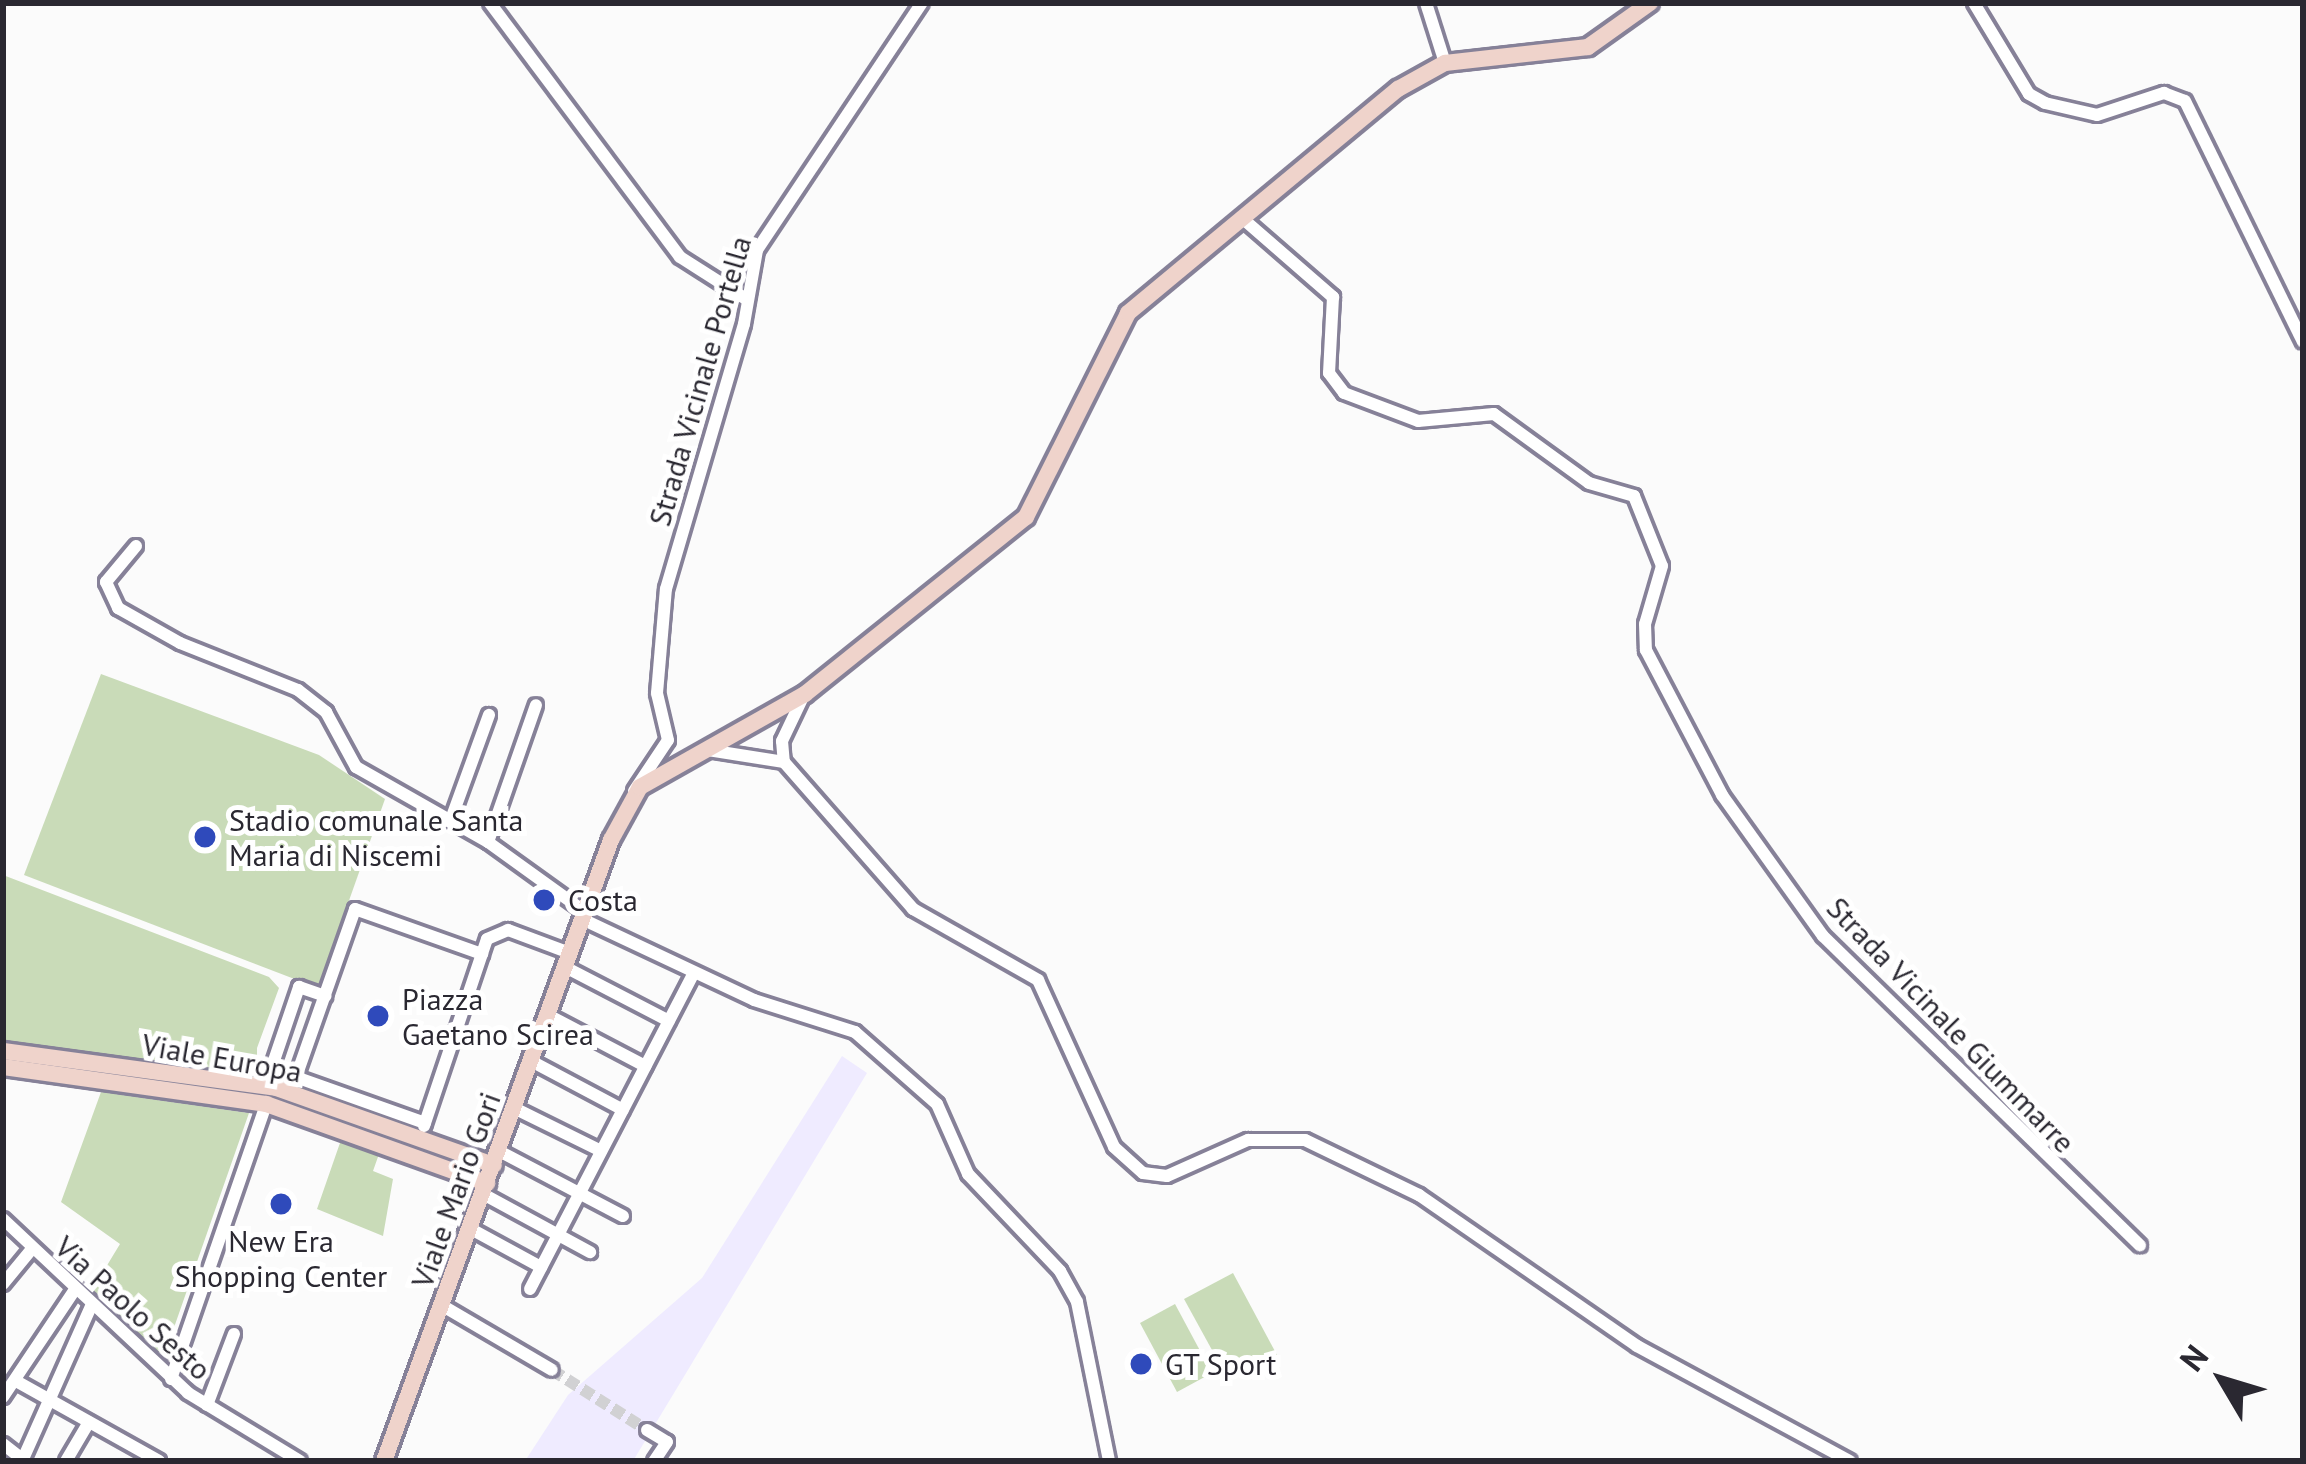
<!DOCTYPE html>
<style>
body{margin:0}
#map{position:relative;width:2306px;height:1464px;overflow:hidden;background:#fbfbfb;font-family:"PT Sans",sans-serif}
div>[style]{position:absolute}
.built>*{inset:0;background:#efebff}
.green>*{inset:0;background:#c9dbb8}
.street-tunnel>*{height:12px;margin-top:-6px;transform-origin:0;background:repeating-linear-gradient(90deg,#d1d1d3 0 12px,transparent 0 18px)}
.roads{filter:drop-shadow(3px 0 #868198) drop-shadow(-3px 0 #868198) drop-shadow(0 3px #868198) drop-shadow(0 -3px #868198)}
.street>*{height:12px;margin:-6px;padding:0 6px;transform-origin:6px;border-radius:6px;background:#fff}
.secondary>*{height:16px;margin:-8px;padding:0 8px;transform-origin:8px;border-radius:8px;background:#efd3cb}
.dots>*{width:33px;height:33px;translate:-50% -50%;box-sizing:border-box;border:6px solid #fff;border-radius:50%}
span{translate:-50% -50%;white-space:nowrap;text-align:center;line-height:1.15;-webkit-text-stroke:10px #fff;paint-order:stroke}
.street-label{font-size:30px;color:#2a2831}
.poi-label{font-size:30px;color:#2a2831}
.left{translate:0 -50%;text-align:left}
.frame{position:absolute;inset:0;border:6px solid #2a2831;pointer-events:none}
.north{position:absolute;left:2162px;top:1320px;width:120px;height:120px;-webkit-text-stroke:9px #fff;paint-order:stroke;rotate:308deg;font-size:33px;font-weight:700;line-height:48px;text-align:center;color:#2a2831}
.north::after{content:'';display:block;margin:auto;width:42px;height:54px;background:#2a2831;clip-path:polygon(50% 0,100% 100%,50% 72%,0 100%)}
</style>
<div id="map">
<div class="built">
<div style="clip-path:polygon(842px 1056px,867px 1073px,633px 1461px,525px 1461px,568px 1395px,702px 1278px)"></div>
</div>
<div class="green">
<div style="clip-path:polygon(101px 674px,319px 755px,385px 799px,318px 988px,24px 875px)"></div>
<div style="clip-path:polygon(3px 875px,269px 977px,279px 988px,257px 1048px,257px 1076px,3px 1042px)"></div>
<div style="clip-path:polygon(101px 1092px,249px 1113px,163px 1359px,89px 1295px,120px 1244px,61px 1202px)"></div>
<div style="clip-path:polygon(341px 1140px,379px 1154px,373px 1171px,393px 1179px,383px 1236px,317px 1209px)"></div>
<div style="clip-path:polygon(1233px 1273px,1277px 1355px,1229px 1381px,1184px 1299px)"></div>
<div style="clip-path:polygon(1175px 1304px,1212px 1373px,1177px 1392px,1140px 1323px)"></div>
</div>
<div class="street-tunnel">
<div style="left:552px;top:1370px;width:112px;rotate:32.3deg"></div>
</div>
<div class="roads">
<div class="street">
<div style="left:490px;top:3px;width:317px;rotate:53.2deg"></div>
<div style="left:680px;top:257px;width:78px;rotate:32.5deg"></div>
<div style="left:1426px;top:3px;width:63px;rotate:72.4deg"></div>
<div style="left:1974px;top:3px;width:106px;rotate:58.9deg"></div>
<div style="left:2029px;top:94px;width:18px;rotate:29deg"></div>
<div style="left:2045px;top:103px;width:53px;rotate:13deg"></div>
<div style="left:2097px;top:115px;width:71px;rotate:-18.2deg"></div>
<div style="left:2164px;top:93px;width:22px;rotate:21deg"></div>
<div style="left:2185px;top:101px;width:268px;rotate:63.9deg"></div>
<div style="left:1242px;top:218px;width:121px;rotate:41deg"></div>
<div style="left:1333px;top:297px;width:76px;rotate:93deg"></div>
<div style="left:1329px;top:373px;width:25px;rotate:53deg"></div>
<div style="left:1344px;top:393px;width:79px;rotate:20.7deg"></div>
<div style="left:1418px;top:421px;width:76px;rotate:-5.3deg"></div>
<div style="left:1494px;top:414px;width:117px;rotate:36deg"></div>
<div style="left:1589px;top:483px;width:47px;rotate:16.1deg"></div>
<div style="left:1634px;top:496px;width:75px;rotate:68.2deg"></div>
<div style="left:1662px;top:566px;width:60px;rotate:106.3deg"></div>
<div style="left:1645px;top:624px;width:26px;rotate:88deg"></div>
<div style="left:1646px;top:650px;width:164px;rotate:62.3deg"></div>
<div style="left:1722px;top:795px;width:173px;rotate:54.4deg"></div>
<div style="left:1823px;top:936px;width:443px;rotate:44.3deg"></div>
<div style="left:136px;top:546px;width:47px;rotate:129.8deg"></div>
<div style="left:106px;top:582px;width:29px;rotate:65deg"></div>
<div style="left:118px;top:608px;width:71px;rotate:29.4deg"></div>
<div style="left:180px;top:643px;width:127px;rotate:21.7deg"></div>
<div style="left:298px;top:690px;width:36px;rotate:38deg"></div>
<div style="left:326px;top:712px;width:63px;rotate:61.4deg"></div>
<div style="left:356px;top:767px;width:152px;rotate:29.6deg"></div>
<div style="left:488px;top:842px;width:120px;rotate:35.8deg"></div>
<div style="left:803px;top:697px;width:49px;rotate:115.5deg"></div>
<div style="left:782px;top:741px;width:21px;rotate:85deg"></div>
<div style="left:784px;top:762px;width:196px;rotate:48.7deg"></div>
<div style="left:913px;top:909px;width:144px;rotate:29.6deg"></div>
<div style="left:1038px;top:980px;width:183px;rotate:65.5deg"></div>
<div style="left:1114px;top:1147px;width:39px;rotate:42deg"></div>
<div style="left:1143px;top:1173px;width:24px;rotate:7deg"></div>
<div style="left:1167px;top:1176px;width:89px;rotate:-24deg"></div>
<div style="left:1248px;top:1140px;width:57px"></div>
<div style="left:1305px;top:1140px;width:127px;rotate:25.8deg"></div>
<div style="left:1419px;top:1195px;width:265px;rotate:34.7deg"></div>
<div style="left:1637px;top:1346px;width:242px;rotate:28.4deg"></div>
<div style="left:708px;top:750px;width:77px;rotate:9deg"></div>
<div style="left:634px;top:791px;width:61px;rotate:-56.3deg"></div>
<div style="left:668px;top:740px;width:48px;rotate:-103.2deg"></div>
<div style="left:657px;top:693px;width:104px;rotate:-85.1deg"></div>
<div style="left:666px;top:589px;width:276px;rotate:-73.6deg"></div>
<div style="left:744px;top:324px;width:75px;rotate:-80deg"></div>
<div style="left:757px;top:250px;width:297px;rotate:-56.3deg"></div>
<div style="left:450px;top:822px;width:114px;rotate:-70deg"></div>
<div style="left:488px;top:842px;width:145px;rotate:-70.7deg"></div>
<div style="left:582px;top:919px;width:190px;rotate:25.2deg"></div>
<div style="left:754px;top:1000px;width:106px;rotate:17.6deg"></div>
<div style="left:855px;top:1032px;width:109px;rotate:41.3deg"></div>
<div style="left:937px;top:1104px;width:77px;rotate:66.1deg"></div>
<div style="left:968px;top:1174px;width:134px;rotate:46.5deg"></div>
<div style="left:1060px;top:1271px;width:35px;rotate:61deg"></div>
<div style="left:1077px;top:1302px;width:162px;rotate:78.6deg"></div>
<div style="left:565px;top:967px;width:117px;rotate:27.4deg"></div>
<div style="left:548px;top:1015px;width:110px;rotate:27.7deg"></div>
<div style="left:531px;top:1061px;width:104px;rotate:28deg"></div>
<div style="left:265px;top:1087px;width:106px;rotate:-71.2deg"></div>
<div style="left:299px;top:987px;width:28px;rotate:19deg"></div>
<div style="left:514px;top:1108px;width:97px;rotate:26.3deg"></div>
<div style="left:425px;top:1123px;width:137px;rotate:-160.4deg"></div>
<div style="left:296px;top:1077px;width:178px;rotate:-70.6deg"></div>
<div style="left:355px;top:909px;width:135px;rotate:19.5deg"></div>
<div style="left:424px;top:1126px;width:197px;rotate:-71.4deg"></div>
<div style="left:487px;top:939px;width:23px;rotate:-23deg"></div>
<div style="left:508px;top:930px;width:66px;rotate:20.4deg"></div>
<div style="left:499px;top:1151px;width:140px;rotate:27.7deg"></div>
<div style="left:483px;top:1194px;width:122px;rotate:28.5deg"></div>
<div style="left:3px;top:1219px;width:254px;rotate:43.2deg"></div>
<div style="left:188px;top:1393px;width:131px;rotate:31.3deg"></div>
<div style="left:471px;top:1229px;width:80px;rotate:28.5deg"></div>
<div style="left:3px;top:1284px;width:44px;rotate:-50.5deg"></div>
<div style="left:530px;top:1289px;width:355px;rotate:-62.6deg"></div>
<div style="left:443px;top:1306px;width:126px;rotate:30.4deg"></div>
<div style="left:171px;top:1379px;width:291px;rotate:-70.9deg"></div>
<div style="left:16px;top:1381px;width:164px;rotate:29.2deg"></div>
<div style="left:3px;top:1397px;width:128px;rotate:-56.2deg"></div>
<div style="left:207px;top:1405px;width:76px;rotate:-69.2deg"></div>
<div style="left:647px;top:1430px;width:23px;rotate:31deg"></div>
<div style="left:667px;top:1442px;width:23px;rotate:124deg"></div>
<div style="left:3px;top:1444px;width:28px;rotate:38deg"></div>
<div style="left:23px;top:1459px;width:167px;rotate:-66deg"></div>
<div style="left:66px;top:1461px;width:45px;rotate:-59.5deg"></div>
</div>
<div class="secondary">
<div style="left:3px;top:1051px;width:275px;rotate:7.7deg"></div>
<div style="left:276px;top:1088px;width:231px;rotate:19.5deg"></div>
<div style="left:3px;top:1067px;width:266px;rotate:8deg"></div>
<div style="left:266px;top:1104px;width:235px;rotate:19.7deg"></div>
<div style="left:384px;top:1461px;width:661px;rotate:-69.92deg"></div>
<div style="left:611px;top:840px;width:60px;rotate:-61.3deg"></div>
<div style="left:640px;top:787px;width:189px;rotate:-29.4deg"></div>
<div style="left:805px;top:694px;width:283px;rotate:-38.7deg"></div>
<div style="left:1026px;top:517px;width:228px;rotate:-63.4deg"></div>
<div style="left:1128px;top:313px;width:351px;rotate:-39.7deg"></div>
<div style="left:1398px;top:89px;width:54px;rotate:-29deg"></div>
<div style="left:1445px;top:63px;width:144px;rotate:-6.4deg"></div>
<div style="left:1588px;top:47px;width:76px;rotate:-35.4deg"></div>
</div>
</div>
<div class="dots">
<div style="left:205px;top:837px;background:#2f4abb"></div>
<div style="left:544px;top:900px;background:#2f4abb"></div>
<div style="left:378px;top:1016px;background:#2f4abb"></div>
<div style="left:281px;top:1204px;background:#2f4abb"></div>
<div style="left:1141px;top:1364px;background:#2f4abb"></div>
</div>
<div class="street-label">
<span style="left:700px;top:381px;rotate:-74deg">Strada Vicinale Portella</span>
<span style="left:1951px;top:1025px;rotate:46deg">Strada Vicinale Giummarre</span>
<span style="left:222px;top:1058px;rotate:10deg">Viale Europa</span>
<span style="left:456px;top:1190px;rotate:-70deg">Viale Mario Gori</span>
<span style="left:133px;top:1308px;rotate:42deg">Via Paolo Sesto</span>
</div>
<div class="poi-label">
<span class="left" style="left:229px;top:837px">Stadio comunale Santa<br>Maria di Niscemi</span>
<span class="left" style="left:568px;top:900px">Costa</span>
<span class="left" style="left:402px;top:1016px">Piazza<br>Gaetano Scirea</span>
<span style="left:281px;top:1258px">New Era<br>Shopping Center</span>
<span class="left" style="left:1165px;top:1364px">GT Sport</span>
</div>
<div class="frame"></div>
<div class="north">N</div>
</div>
